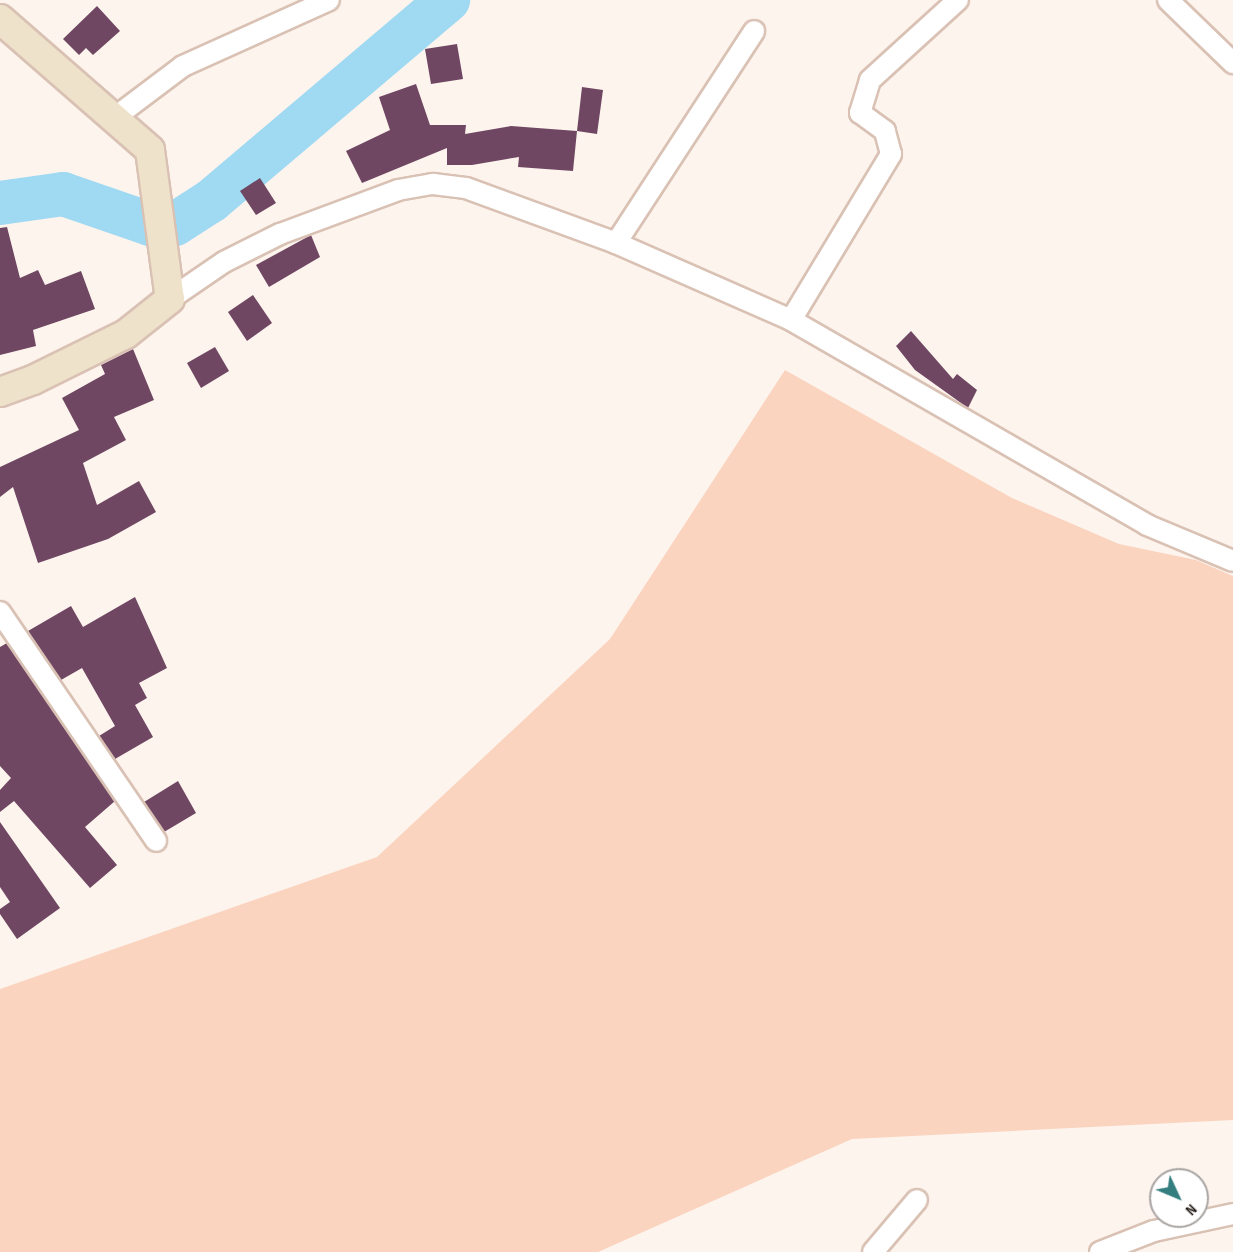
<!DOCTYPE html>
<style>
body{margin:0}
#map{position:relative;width:1233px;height:1252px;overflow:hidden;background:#fef4ee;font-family:"Sofia Sans Condensed",sans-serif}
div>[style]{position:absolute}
.green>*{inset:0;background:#fad4bf}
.river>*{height:44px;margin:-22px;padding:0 22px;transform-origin:22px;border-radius:22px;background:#9fd9f2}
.building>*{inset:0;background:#6f4763}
.roads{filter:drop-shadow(2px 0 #d9c1b4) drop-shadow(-2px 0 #d9c1b4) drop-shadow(0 2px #d9c1b4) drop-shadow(0 -2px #d9c1b4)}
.street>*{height:20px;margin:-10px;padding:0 10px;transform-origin:10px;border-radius:10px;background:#fff}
.secondary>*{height:28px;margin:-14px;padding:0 14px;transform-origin:14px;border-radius:14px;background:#efe2ca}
span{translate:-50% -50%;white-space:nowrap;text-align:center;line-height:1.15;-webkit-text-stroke:6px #fff;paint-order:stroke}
.north{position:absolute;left:1149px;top:1168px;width:60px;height:60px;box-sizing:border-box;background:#fff;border:2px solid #a9a5a3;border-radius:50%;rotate:134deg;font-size:16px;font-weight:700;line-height:24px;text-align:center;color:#281f1a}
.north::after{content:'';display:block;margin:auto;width:21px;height:27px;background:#357e7f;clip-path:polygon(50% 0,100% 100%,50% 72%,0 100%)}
</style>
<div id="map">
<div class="green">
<div style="clip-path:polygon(785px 370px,1012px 498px,1119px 544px,1196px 560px,1233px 576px,1233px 1120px,852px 1139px,598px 1252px,0 1252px,0 989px,377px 857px,610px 639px)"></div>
</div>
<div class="river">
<div style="left:0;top:203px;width:64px;rotate:-8.1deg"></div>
<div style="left:63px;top:194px;width:92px;rotate:19deg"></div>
<div style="left:150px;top:224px;width:25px"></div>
<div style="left:175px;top:224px;width:43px;rotate:-32.6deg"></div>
<div style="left:211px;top:201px;width:311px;rotate:-40.3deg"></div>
</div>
<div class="building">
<div style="clip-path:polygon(97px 6px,120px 31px,93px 55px,86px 48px,79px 55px,63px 39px)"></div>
<div style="clip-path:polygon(457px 44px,463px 79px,431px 84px,425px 49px)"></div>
<div style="clip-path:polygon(416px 84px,430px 125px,466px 125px,465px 134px,511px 126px,577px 131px,573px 171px,518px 167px,519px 157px,472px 165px,447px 165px,447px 148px,362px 183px,346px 151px,390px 130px,379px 97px)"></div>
<div style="clip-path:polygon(582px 87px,603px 90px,597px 134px,577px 131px)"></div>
<div style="clip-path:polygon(260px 178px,276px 203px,256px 215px,240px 191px)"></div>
<div style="clip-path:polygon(7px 227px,20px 278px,38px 270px,45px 285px,81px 271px,95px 309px,33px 330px,36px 346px,0 355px,0 228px)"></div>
<div style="clip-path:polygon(311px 235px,320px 257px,269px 287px,256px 265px)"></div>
<div style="clip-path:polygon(253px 295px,272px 323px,247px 341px,228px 312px)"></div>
<div style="clip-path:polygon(911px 331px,953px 379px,957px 374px,977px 390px,968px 408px,915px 370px,896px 346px)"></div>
<div style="clip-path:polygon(215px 347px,229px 371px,201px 388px,187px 363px)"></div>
<div style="clip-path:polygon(133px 349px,154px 400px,114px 417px,126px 440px,83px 463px,97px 505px,139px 481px,156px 512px,108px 539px,38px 563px,13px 487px,0 497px,0 467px,79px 430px,62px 398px,105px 374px,101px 365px)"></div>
<div style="clip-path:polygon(135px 597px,167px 668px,139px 683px,147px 698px,135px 705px,153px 737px,115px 759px,99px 736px,115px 726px,82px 668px,61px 680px,28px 631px,71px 606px,83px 627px)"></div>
<div style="clip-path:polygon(7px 643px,115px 801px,85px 827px,117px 865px,90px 888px,14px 801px,0 812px,0 790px,11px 778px,0 766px,0 647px)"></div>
<div style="clip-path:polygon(178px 781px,196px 813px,164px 832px,144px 802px)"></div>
<div style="clip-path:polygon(0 822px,60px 908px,17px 939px,0 914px,0 909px,10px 902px,0 887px)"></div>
</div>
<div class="roads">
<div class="street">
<div style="left:1168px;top:0;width:91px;rotate:44.1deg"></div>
<div style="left:114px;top:118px;width:86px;rotate:-37deg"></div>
<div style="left:183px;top:66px;width:160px;rotate:-24.3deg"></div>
<div style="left:616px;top:243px;width:253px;rotate:-56.9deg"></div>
<div style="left:170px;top:299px;width:65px;rotate:-34.4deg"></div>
<div style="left:224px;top:262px;width:63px;rotate:-26.6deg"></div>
<div style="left:280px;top:234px;width:126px;rotate:-20.4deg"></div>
<div style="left:398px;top:190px;width:36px;rotate:-10deg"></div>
<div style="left:433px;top:184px;width:33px;rotate:7deg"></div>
<div style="left:466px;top:188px;width:160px;rotate:20.1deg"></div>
<div style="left:616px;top:243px;width:191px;rotate:23.7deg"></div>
<div style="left:791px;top:320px;width:411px;rotate:29.9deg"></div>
<div style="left:1147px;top:525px;width:93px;rotate:22.7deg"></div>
<div style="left:791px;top:320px;width:194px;rotate:-58.9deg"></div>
<div style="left:891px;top:154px;width:24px;rotate:-105deg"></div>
<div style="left:885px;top:131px;width:31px;rotate:-144deg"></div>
<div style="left:860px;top:113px;width:34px;rotate:-73deg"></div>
<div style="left:870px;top:80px;width:119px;rotate:-42.3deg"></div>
<div style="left:0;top:612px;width:277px;rotate:55.7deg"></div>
<div style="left:873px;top:1252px;width:68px;rotate:-49.8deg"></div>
<div style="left:1100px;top:1252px;width:58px;rotate:-21.3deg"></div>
<div style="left:1154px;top:1231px;width:81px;rotate:-12.1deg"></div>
</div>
<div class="secondary">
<div style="left:0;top:19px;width:199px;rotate:41.1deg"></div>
<div style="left:150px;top:150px;width:150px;rotate:82.4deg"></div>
<div style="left:170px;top:299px;width:56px;rotate:141.5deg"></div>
<div style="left:126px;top:334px;width:104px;rotate:153.7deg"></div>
<div style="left:33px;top:380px;width:35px;rotate:160deg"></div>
</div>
</div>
<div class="north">N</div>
</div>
